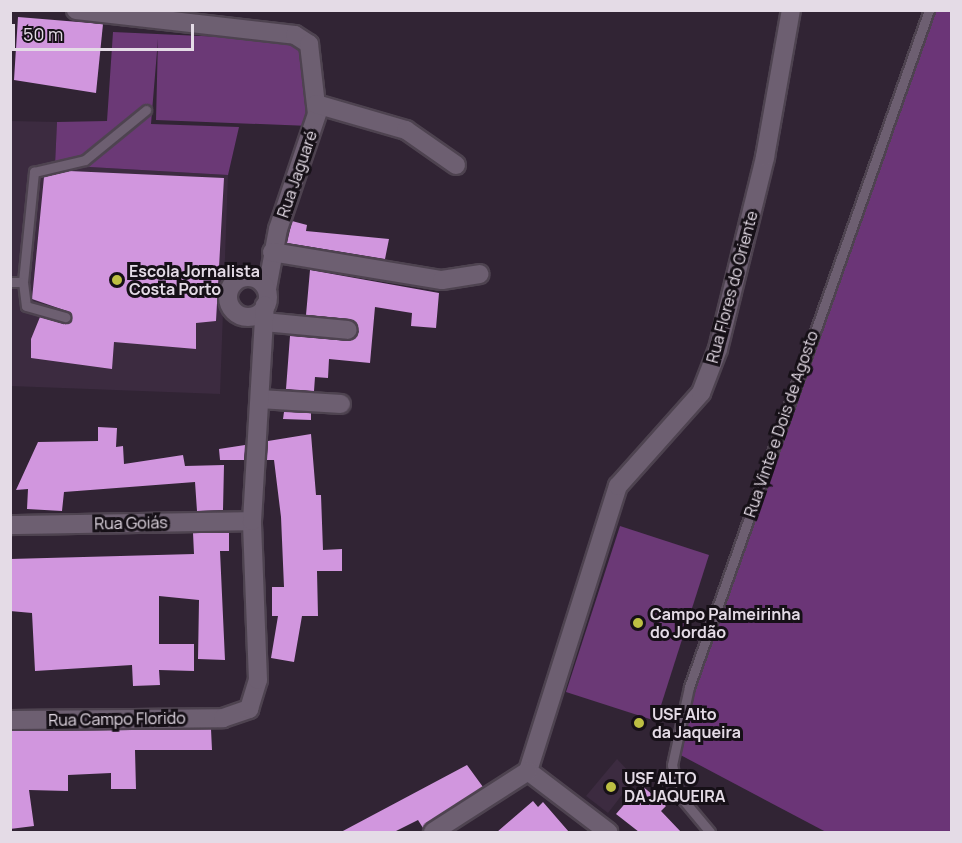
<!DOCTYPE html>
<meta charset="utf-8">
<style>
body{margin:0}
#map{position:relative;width:962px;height:843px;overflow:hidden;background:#312434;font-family:Manrope,sans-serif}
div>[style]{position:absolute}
.built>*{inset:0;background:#3c2b40}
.green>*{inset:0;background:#6b3976}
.forest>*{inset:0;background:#6b3577}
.building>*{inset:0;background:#d196de}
.roads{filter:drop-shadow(2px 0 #4e4350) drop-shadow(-2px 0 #4e4350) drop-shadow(0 2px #4e4350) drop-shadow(0 -2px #4e4350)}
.service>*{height:9px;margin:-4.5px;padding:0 4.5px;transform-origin:4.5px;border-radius:4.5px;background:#6d5f71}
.minor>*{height:18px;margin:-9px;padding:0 9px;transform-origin:9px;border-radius:9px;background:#6d5f71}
.minor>.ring{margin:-9px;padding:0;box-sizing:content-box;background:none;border:18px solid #6d5f71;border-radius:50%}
.dots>*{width:16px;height:16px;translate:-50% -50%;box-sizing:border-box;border:3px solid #161017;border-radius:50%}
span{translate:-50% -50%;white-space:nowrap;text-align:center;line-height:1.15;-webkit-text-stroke:6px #161017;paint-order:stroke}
.street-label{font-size:16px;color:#e4dbe6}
.poi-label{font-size:16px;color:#e4dbe6;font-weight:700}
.left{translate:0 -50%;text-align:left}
.frame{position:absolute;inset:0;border:12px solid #e4dbe6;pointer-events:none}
.scale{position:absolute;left:12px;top:24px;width:182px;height:27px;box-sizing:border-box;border:3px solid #e4dbe6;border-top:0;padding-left:8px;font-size:18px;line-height:21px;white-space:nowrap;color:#e4dbe6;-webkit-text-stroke:4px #161017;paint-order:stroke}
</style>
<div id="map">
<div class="built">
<div style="clip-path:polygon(11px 121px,57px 122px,55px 165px,228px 175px,220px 394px,11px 386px)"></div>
<div style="clip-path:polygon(617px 759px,635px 778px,608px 813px,586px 796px)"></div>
</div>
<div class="green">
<div style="clip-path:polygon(113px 32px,310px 41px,310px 126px,156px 120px,158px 39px,151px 124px,239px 127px,228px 175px,55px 165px,57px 122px,107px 121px)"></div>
<div style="clip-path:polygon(620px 526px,709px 555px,656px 721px,566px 692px)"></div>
</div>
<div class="forest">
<div style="clip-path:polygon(926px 11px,951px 11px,951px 832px,826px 832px,671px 750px)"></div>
</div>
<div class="building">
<div style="clip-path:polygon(18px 17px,103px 24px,96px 93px,14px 80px)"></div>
<div style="clip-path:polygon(69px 171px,224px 178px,216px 321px,196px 323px,196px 349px,114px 342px,112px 369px,31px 358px,31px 339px,40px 317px,64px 324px,72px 318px,67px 311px,32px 299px,44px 177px)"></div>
<div style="clip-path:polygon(292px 221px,307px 225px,306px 231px,389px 239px,385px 259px,287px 243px)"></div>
<div style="clip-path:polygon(310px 270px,439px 293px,436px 328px,411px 326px,412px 313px,375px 307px,370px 363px,329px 359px,328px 378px,315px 377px,314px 391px,286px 389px,290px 336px,348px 341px,359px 332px,350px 319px,306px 315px)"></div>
<div style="clip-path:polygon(284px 412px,311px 413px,311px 420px,283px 419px)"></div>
<div style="clip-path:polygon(98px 427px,117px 428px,116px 447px,123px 446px,124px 464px,183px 455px,185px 466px,224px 465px,223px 510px,197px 511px,195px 482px,64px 492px,62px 511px,27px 509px,28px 489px,16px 490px,38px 442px,98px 441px)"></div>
<div style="clip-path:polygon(311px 434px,316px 495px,321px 495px,323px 550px,342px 549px,342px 571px,317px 571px,318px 616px,302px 616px,294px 662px,271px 658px,278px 616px,272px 616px,272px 587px,284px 587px,281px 517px,274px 460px,267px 460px,268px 441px)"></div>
<div style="clip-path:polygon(245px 445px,244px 460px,220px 460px,219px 449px)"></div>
<div style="clip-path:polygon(193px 533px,229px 533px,229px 551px,220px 551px,225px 660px,198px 659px,199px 600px,159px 596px,159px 644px,194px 644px,194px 671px,159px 670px,160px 685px,133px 686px,132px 665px,35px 671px,32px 613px,10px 611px,10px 559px,194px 554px)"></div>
<div style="clip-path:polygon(211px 729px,212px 750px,135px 750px,136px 789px,111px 789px,111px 773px,68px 775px,68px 791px,29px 790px,34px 826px,10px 829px,10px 731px)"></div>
<div style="clip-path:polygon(467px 765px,483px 787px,423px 828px,418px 820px,394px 832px,341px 832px)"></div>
<div style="clip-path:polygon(641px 785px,666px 806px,661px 811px,681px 832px,639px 832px,616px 814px)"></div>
<div style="clip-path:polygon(533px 801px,538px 807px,543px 802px,569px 832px,497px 832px)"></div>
</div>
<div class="roads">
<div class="service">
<div style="left:10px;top:282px;width:13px"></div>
<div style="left:23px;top:282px;width:111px;rotate:-84.3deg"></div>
<div style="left:34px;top:172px;width:52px;rotate:-13.2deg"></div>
<div style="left:85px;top:160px;width:79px;rotate:-39.3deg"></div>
<div style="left:23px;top:282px;width:24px;rotate:83deg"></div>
<div style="left:26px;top:306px;width:41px;rotate:15.8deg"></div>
<div style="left:710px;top:832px;width:48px;rotate:-130deg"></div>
<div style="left:679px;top:795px;width:31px;rotate:-103deg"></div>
<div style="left:672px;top:765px;width:80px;rotate:-77.7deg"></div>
<div style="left:689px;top:687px;width:718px;rotate:-70.48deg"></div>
</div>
<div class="minor">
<div style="left:76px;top:10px;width:220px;rotate:6.5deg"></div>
<div style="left:295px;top:35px;width:17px;rotate:33deg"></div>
<div style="left:309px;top:44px;width:70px;rotate:83.5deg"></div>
<div style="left:317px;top:114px;width:121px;rotate:108.7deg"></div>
<div style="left:278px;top:229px;width:61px;rotate:100.4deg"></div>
<div style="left:316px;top:104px;width:94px;rotate:16.1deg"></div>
<div style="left:406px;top:130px;width:61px;rotate:35deg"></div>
<div style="left:272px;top:252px;width:172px;rotate:9.4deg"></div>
<div style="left:442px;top:280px;width:38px;rotate:-9deg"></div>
<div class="ring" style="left:228px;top:277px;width:22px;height:22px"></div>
<div style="left:264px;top:322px;width:84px;rotate:5.4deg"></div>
<div style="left:260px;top:399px;width:81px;rotate:3.5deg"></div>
<div style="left:10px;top:525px;width:242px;rotate:-0.9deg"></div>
<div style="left:10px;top:720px;width:213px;rotate:-0.5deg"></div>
<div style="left:223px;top:718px;width:28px;rotate:-19deg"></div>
<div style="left:249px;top:709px;width:30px;rotate:-73deg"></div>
<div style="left:258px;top:680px;width:159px;rotate:-92.2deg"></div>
<div style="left:252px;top:521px;width:216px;rotate:-86.6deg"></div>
<div style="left:528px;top:771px;width:299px;rotate:-72.5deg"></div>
<div style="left:618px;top:486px;width:125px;rotate:-48.3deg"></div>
<div style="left:701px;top:393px;width:47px;rotate:-68.9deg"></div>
<div style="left:718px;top:349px;width:198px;rotate:-76.2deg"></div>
<div style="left:765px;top:157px;width:149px;rotate:-80deg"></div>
<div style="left:528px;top:771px;width:101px;rotate:37.3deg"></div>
<div style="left:433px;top:832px;width:113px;rotate:-32.7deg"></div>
</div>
</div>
<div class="dots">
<div style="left:117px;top:280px;background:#bdbf43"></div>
<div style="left:638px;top:623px;background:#bdbf43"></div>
<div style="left:639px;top:723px;background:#bdbf43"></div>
<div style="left:611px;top:787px;background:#bdbf43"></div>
</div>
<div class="street-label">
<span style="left:297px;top:174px;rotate:-71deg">Rua Jaguaré</span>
<span style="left:732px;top:287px;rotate:-75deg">Rua Flores do Oriente</span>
<span style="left:781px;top:424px;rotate:-71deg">Rua Vinte e Dois de Agosto</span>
<span style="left:131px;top:523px;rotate:-1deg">Rua Goiás</span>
<span style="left:117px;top:719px;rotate:-1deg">Rua Campo Florido</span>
</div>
<div class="poi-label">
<span class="left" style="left:129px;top:280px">Escola Jornalista<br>Costa Porto</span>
<span class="left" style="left:650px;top:623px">Campo Palmeirinha<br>do Jordão</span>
<span class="left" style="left:652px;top:723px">USF Alto<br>da Jaqueira</span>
<span class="left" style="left:624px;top:787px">USF ALTO<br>DA JAQUEIRA</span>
</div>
<div class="frame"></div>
<div class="scale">50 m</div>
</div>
